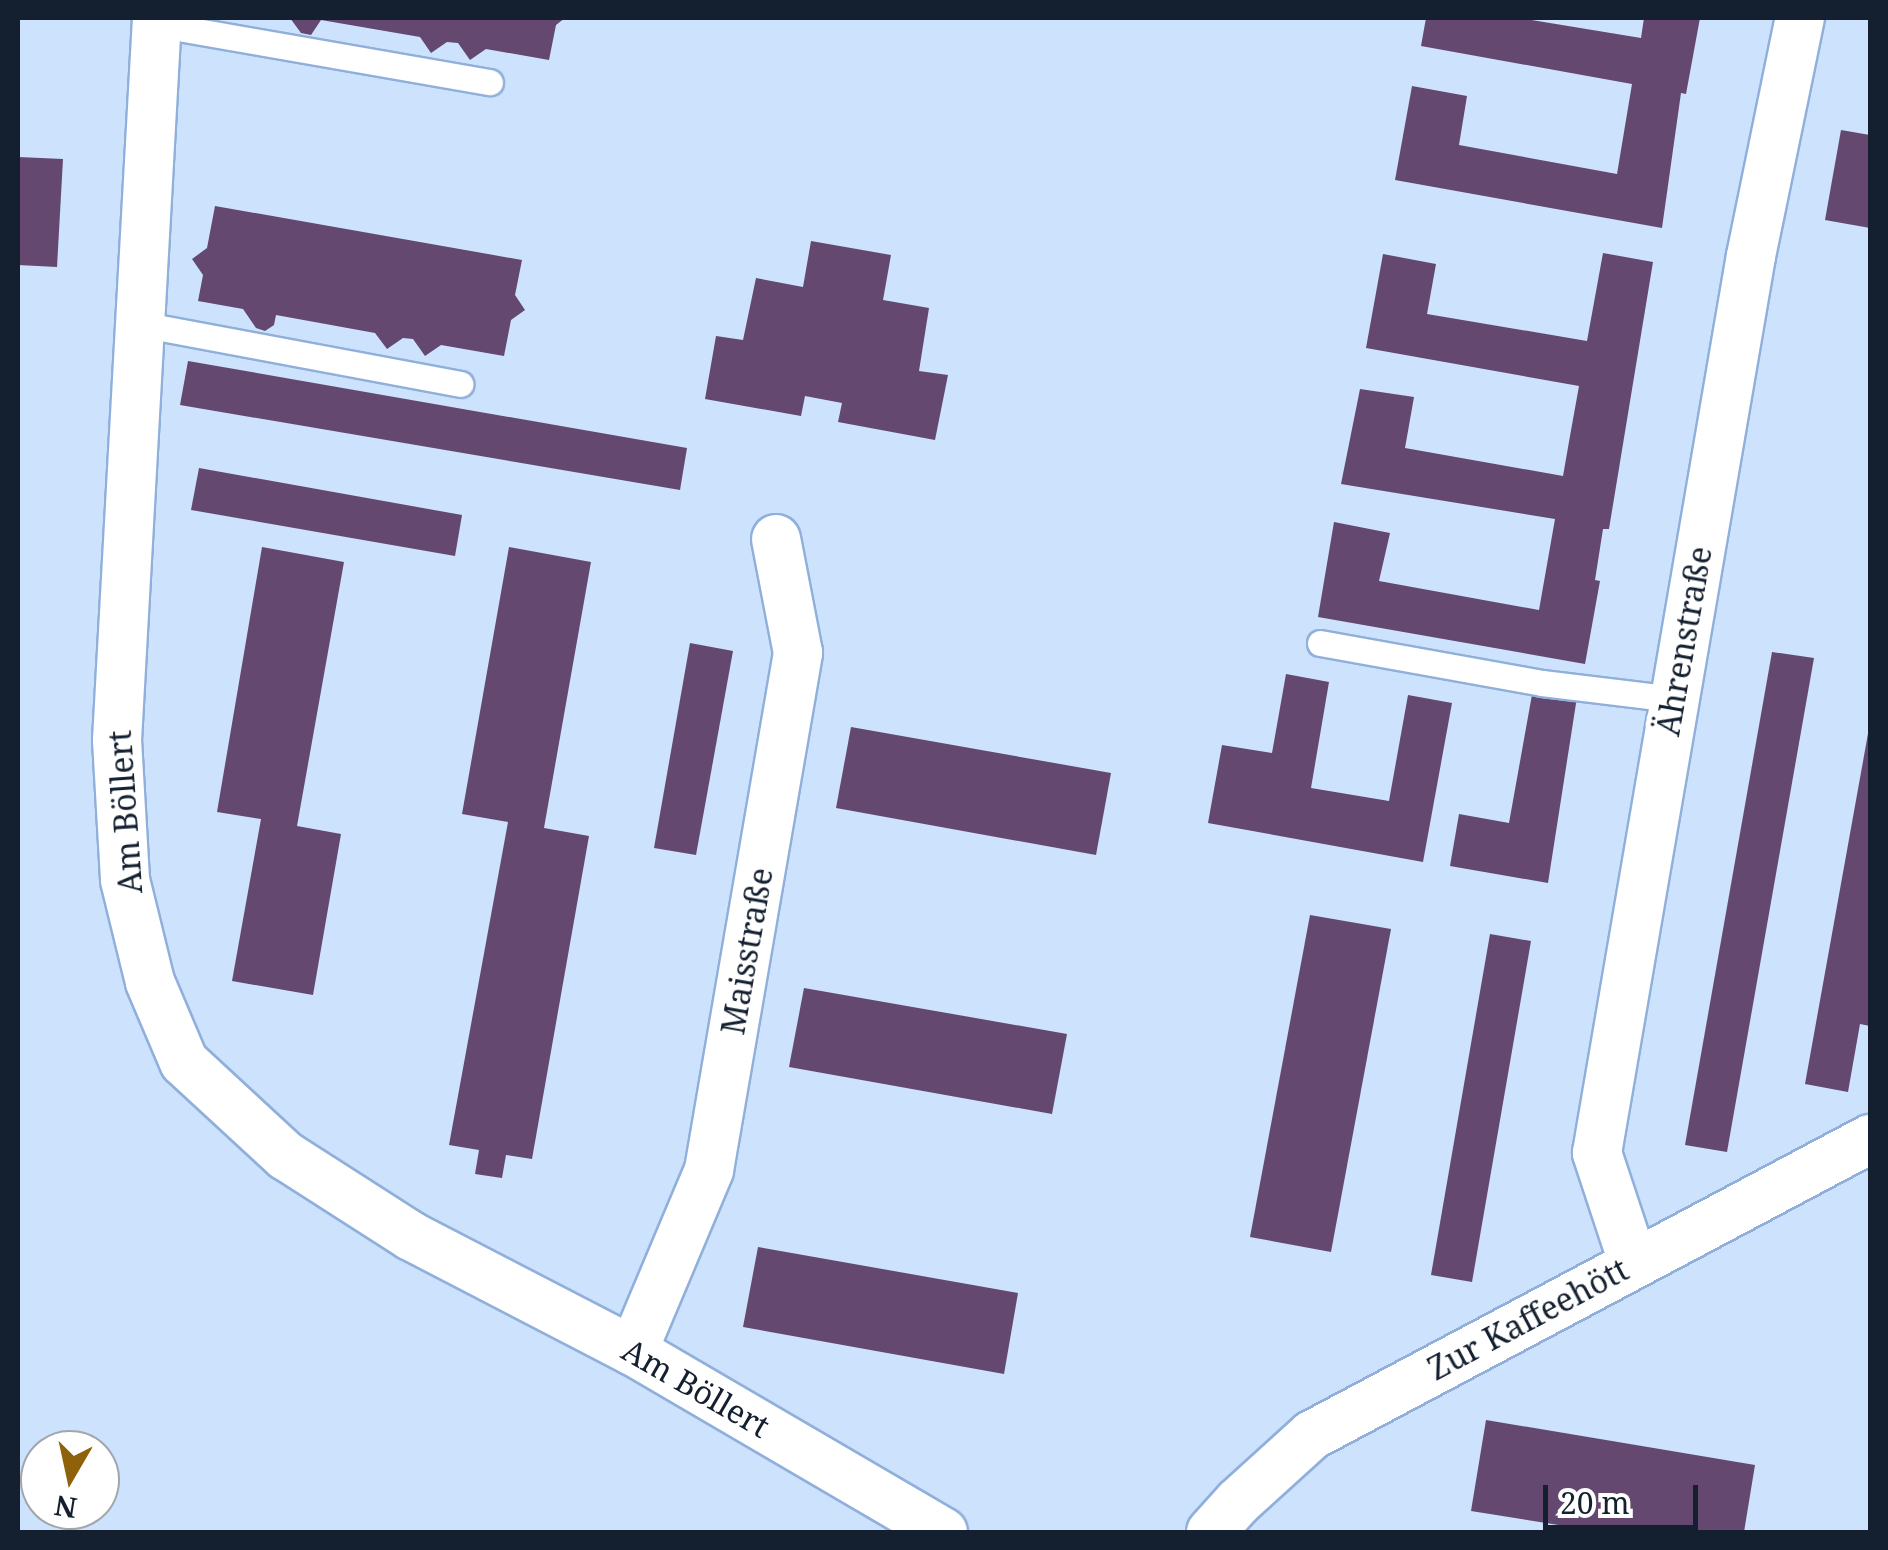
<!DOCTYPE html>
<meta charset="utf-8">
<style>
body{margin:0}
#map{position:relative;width:1888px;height:1550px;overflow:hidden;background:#cde2fc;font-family:"Noto Serif",serif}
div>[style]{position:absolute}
.building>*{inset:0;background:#644870}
.roads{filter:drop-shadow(2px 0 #90b0db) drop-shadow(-2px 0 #90b0db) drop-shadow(0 2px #90b0db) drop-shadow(0 -2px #90b0db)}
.lane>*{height:25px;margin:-12.5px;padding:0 12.5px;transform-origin:12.5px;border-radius:12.5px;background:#fff}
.street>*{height:48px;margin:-24px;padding:0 24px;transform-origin:24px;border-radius:24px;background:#fff}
span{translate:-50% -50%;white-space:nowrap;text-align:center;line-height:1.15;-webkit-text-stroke:10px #fff;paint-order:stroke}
.street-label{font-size:32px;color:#142030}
.frame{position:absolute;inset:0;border:20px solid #142030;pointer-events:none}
.north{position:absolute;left:20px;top:1430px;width:100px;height:100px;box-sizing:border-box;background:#fff;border:2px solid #a1a6ac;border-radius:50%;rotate:189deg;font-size:28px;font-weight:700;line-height:40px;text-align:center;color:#142030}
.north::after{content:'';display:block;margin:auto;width:35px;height:45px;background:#8f610b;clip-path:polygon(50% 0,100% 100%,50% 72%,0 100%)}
.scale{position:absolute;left:1543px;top:1485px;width:155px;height:45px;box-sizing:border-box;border:5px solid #142030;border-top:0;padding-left:12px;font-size:30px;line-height:35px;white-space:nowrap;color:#142030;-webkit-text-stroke:8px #fff;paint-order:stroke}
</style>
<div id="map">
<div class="building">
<div style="clip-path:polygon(290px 18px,565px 18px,556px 25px,549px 60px,486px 49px,470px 60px,458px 43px,447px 42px,431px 53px,420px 37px,321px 20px,311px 35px,301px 33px)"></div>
<div style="clip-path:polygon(1426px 18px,1520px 18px,1641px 38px,1644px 18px,1700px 18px,1686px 94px,1681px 93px,1662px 228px,1395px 180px,1412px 86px,1467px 96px,1459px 145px,1617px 174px,1632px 84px,1421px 46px)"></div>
<div style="clip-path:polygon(1841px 130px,1870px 135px,1870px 228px,1825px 220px)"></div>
<div style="clip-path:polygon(18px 157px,63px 159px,57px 267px,18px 265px)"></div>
<div style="clip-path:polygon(215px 206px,522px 260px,515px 295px,525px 310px,511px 320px,504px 356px,441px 345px,425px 356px,413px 339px,403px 338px,387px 349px,375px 333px,276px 315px,274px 325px,265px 331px,256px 328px,243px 309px,198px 301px,203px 275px,192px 259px,207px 248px)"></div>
<div style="clip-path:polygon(811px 241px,891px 255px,883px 300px,929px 308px,919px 371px,948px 375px,935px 440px,838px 422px,842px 403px,805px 396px,801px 416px,705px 399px,716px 336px,743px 340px,756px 278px,803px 287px)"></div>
<div style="clip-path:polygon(1603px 253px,1653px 262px,1609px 529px,1603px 529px,1595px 580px,1600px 581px,1585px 664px,1318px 617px,1334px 522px,1390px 533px,1379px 581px,1539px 610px,1555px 519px,1341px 484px,1360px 389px,1414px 397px,1405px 448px,1563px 476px,1570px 436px,1579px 386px,1366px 348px,1383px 254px,1436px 264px,1427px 314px,1587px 341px)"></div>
<div style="clip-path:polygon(188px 361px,687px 448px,680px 490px,180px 405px)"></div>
<div style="clip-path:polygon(199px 468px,462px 515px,455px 556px,191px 510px)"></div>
<div style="clip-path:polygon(262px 547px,344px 562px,297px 826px,341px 834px,313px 995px,232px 981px,261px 819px,217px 812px)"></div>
<div style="clip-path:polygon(509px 547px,591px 562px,544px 828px,589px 836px,532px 1159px,506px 1155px,502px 1178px,475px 1174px,479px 1150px,449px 1145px,508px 822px,462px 814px)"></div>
<div style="clip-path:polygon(690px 643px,733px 651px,696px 855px,654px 848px)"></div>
<div style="clip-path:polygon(1772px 652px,1814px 658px,1727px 1152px,1685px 1145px)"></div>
<div style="clip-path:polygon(1286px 674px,1329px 682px,1311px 788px,1389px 801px,1408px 695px,1452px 703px,1423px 862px,1208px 823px,1222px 745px,1272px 753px)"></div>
<div style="clip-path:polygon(1533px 689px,1577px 697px,1548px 883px,1450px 866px,1459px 814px,1509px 823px)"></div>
<div style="clip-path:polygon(851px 727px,1111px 773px,1096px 855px,836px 808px)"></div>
<div style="clip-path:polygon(1869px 728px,1870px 1026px,1860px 1024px,1848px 1092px,1805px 1084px)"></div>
<div style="clip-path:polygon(1310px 915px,1391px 929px,1331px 1252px,1250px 1237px)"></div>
<div style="clip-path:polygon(1490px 934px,1531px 941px,1472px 1282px,1431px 1275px)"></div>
<div style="clip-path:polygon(804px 988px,1067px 1034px,1052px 1114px,789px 1067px)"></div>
<div style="clip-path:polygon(758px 1247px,1018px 1293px,1004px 1374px,743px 1327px)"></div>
<div style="clip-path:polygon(1486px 1420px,1755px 1465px,1744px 1532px,1602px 1532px,1471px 1511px)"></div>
</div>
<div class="roads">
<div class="lane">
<div style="left:156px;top:24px;width:339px;rotate:9.9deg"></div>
<div style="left:140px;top:324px;width:326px;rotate:10.6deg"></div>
<div style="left:1320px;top:643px;width:226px;rotate:10.2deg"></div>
<div style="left:1542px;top:683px;width:133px;rotate:6.9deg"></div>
</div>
<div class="street">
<div style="left:157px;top:18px;width:723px;rotate:93.17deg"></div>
<div style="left:117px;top:740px;width:140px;rotate:86.7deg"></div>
<div style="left:125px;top:880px;width:105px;rotate:76.2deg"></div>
<div style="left:150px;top:982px;width:87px;rotate:67deg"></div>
<div style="left:184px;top:1062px;width:139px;rotate:42.7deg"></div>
<div style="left:286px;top:1156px;width:148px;rotate:32.6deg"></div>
<div style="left:411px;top:1236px;width:250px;rotate:27.4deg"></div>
<div style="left:633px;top:1351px;width:359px;rotate:30.3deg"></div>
<div style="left:1633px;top:1262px;width:115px;rotate:-108.3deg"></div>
<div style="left:1597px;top:1153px;width:910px;rotate:-80.26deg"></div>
<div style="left:1751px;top:256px;width:243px;rotate:-78.4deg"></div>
<div style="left:633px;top:1351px;width:196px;rotate:-67.2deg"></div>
<div style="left:709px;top:1170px;width:525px;rotate:-80.23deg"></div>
<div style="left:798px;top:653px;width:116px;rotate:-100.9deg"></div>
<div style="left:1211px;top:1532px;width:40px;rotate:-48deg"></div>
<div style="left:1238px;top:1502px;width:100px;rotate:-42.2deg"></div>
<div style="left:1312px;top:1435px;width:632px;rotate:-27.94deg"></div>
</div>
</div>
<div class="street-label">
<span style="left:1684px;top:641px;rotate:-80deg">Ährenstraße</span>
<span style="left:125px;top:812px;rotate:-94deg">Am Böllert</span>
<span style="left:747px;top:951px;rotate:-80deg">Maisstraße</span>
<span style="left:1528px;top:1319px;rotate:-28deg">Zur Kaffeehött</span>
<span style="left:696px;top:1388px;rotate:30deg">Am Böllert</span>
</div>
<div class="frame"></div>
<div class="north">N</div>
<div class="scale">20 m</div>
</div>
